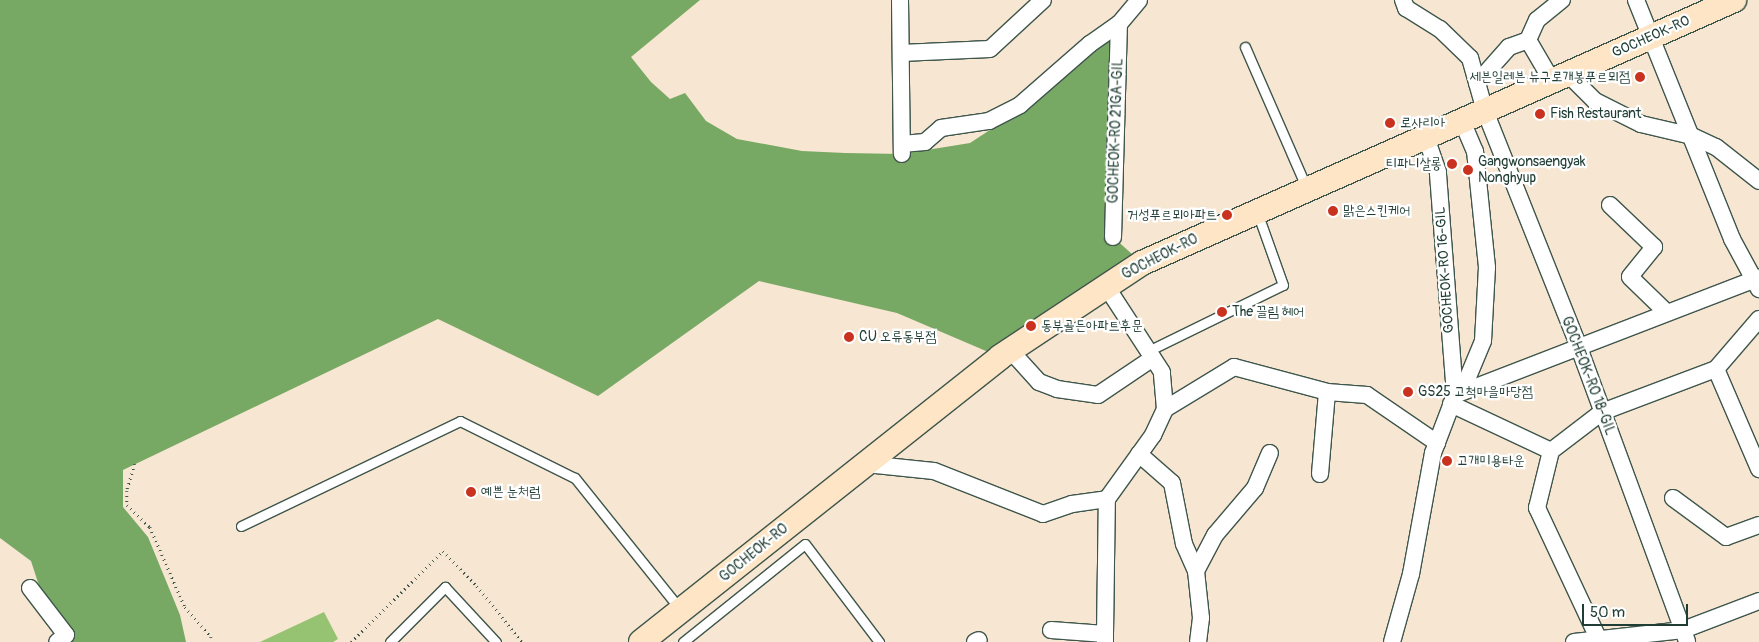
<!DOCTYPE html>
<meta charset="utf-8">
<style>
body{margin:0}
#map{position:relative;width:1759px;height:642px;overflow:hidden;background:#f7e6d1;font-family:Pangolin,"Poor Story",sans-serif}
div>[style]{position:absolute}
.green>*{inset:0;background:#96c372}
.forest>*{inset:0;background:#78a964}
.path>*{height:2.5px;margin-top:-1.25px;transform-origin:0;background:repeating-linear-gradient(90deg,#3f564c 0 1px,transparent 0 5px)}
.roads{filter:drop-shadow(1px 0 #3f564c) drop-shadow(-1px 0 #3f564c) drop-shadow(0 1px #3f564c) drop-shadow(0 -1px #3f564c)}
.lane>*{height:9px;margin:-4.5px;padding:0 4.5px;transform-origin:4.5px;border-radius:4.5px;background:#fff}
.street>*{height:16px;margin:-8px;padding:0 8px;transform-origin:8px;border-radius:8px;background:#fff}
.secondary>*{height:24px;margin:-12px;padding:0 12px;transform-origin:12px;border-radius:12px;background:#fde5c5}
.dots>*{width:14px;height:14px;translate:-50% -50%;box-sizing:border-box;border:2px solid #fff;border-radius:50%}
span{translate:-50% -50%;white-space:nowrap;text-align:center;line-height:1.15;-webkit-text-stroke:4.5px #fff;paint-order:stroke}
.street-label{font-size:14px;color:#1f3d34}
.poi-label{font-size:14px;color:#1f3d34}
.right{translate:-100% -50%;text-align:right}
.left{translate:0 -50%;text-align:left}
.scale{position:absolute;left:1582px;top:604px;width:106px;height:22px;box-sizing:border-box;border:2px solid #1f3d34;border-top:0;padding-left:6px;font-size:15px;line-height:18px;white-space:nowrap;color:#1f3d34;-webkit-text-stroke:4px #fff;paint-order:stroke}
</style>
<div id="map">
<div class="green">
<div style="clip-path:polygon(324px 612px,338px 639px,333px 642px,260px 642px)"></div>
</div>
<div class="forest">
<div style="clip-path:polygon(0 0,700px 0,631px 57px,651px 82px,670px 99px,685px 93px,706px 121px,737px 139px,802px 151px,845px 153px,902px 154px,970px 143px,1040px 97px,1119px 24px,1113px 237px,1142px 263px,1000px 357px,897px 313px,759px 281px,598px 396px,438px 319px,123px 470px,123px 507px,148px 537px,180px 615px,186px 642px,67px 642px,43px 598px,31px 561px,0 538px)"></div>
</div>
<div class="path">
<div style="left:135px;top:464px;width:28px;rotate:107deg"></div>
<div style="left:127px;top:491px;width:14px;rotate:90deg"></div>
<div style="left:127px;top:505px;width:32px;rotate:44deg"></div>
<div style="left:150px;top:527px;width:87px;rotate:66.4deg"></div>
<div style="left:185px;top:607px;width:40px;rotate:49deg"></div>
<div style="left:211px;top:637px;width:5px;rotate:90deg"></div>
<div style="left:351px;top:642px;width:129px;rotate:-44.7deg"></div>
<div style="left:443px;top:551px;width:49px;rotate:45.8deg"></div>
<div style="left:477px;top:586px;width:72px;rotate:51.2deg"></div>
</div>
<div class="roads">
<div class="lane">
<div style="left:1245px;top:47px;width:155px;rotate:66.4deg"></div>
<div style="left:1148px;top:351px;width:150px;rotate:-26.1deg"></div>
<div style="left:1283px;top:285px;width:77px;rotate:-109.6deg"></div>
<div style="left:241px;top:526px;width:243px;rotate:-25.6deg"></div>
<div style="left:460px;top:421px;width:128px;rotate:26.4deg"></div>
<div style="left:575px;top:478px;width:168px;rotate:51.3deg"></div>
<div style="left:390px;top:642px;width:78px;rotate:-45deg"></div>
<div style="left:445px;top:587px;width:75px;rotate:47.2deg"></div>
<div style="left:683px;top:642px;width:156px;rotate:-38.8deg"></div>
<div style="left:805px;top:544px;width:123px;rotate:52.9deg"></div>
</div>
<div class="street">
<div style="left:900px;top:0;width:154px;rotate:89.3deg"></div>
<div style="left:1403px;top:0;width:9px;rotate:69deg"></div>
<div style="left:1406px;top:8px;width:40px;rotate:32deg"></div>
<div style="left:1440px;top:29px;width:42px;rotate:44deg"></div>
<div style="left:1470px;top:58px;width:55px;rotate:74.2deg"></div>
<div style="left:1485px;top:111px;width:252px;rotate:68.3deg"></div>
<div style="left:1578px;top:345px;width:316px;rotate:69.8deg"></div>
<div style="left:1636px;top:0;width:258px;rotate:68.1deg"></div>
<div style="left:1732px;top:239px;width:57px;rotate:61.6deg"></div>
<div style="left:901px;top:53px;width:89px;rotate:-2.6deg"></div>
<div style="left:990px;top:49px;width:72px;rotate:-42.8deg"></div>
<div style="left:1568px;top:74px;width:38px;rotate:45deg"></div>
<div style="left:1595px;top:101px;width:51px;rotate:26.6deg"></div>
<div style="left:1641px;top:124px;width:52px;rotate:13.2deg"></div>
<div style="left:1692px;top:136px;width:26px;rotate:25deg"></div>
<div style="left:1716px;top:147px;width:55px;rotate:38.3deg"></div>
<div style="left:1552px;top:81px;width:48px;rotate:-120.3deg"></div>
<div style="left:1528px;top:40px;width:22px;rotate:-66deg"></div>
<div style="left:1537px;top:20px;width:32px;rotate:-39deg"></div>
<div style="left:1477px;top:83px;width:48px;rotate:-48.4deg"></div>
<div style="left:1509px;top:47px;width:20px;rotate:-20deg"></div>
<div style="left:1462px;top:121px;width:33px;rotate:67deg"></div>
<div style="left:1475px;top:151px;width:117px;rotate:84.1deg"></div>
<div style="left:1487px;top:267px;width:74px;rotate:93.1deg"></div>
<div style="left:1483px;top:341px;width:52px;rotate:112.6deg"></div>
<div style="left:902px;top:144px;width:23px;rotate:-5deg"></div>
<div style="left:925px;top:142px;width:21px;rotate:-41deg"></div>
<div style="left:941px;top:128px;width:49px;rotate:-8.3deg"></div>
<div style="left:989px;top:121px;width:35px;rotate:-27deg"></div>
<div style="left:1020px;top:105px;width:93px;rotate:-41.1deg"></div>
<div style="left:1090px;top:44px;width:35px;rotate:-35deg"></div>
<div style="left:1119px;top:24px;width:31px;rotate:-50deg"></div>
<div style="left:1610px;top:205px;width:61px;rotate:43.7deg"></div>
<div style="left:1654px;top:247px;width:38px;rotate:129deg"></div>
<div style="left:1630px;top:277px;width:50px;rotate:44.2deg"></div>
<div style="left:1113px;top:237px;width:213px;rotate:-88.4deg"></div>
<div style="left:1010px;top:350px;width:43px;rotate:47.8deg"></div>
<div style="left:1039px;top:382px;width:19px;rotate:21deg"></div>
<div style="left:1057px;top:389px;width:41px;rotate:8.3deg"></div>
<div style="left:1098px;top:395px;width:66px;rotate:-33.9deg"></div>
<div style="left:1716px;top:369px;width:109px;rotate:66.7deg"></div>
<div style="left:1455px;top:395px;width:326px;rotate:-21.1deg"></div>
<div style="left:1451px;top:404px;width:110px;rotate:25.2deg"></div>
<div style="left:1165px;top:409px;width:81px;rotate:-31.3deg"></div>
<div style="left:1234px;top:367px;width:96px;rotate:15deg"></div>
<div style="left:1327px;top:392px;width:40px;rotate:4.3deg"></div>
<div style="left:1367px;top:395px;width:85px;rotate:34.4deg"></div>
<div style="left:1139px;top:454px;width:44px;rotate:41.3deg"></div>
<div style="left:1172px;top:483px;width:62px;rotate:78.9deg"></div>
<div style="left:1184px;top:544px;width:30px;rotate:66deg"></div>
<div style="left:1196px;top:571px;width:47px;rotate:83.9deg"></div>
<div style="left:1201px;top:618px;width:24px;rotate:97deg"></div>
<div style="left:866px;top:464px;width:68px;rotate:5.9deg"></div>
<div style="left:934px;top:471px;width:117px;rotate:21.5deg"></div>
<div style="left:1043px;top:514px;width:31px;rotate:-19deg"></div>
<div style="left:1072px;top:504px;width:35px;rotate:-8deg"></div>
<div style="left:1320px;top:474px;width:82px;rotate:-85.1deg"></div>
<div style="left:1673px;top:498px;width:66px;rotate:36.3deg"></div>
<div style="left:1726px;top:537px;width:35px;rotate:-20deg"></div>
<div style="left:1196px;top:571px;width:41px;rotate:-62.2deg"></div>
<div style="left:1215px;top:535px;width:62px;rotate:-49.6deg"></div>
<div style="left:1255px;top:488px;width:38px;rotate:-67deg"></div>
<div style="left:30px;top:588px;width:59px;rotate:52.5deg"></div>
<div style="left:66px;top:635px;width:11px;rotate:142deg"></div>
<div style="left:1051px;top:630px;width:54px;rotate:4.2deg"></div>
<div style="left:1105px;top:634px;width:8px;rotate:90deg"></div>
<div style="left:1105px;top:634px;width:135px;rotate:-89.2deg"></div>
<div style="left:1107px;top:499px;width:79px;rotate:-54.3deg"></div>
<div style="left:1153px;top:435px;width:29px;rotate:-65deg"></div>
<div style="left:1165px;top:409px;width:37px;rotate:-95deg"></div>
<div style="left:1162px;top:372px;width:103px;rotate:-123.1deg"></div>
<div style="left:1598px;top:638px;width:144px;rotate:-115.1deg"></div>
<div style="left:1537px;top:508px;width:59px;rotate:-76.2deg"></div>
<div style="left:1551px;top:451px;width:64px;rotate:-37.4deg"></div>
<div style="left:1602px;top:412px;width:122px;rotate:-20.7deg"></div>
<div style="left:1716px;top:369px;width:66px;rotate:-49.3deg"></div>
<div style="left:975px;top:642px;width:4px;rotate:-27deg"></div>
<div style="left:1392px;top:642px;width:71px;rotate:-74.4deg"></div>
<div style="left:1411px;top:574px;width:123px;rotate:-79.7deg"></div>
<div style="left:1433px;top:453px;width:62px;rotate:-69.2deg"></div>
<div style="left:1455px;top:395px;width:224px;rotate:-94.4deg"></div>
<div style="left:1438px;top:172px;width:37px;rotate:-109deg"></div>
<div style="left:1574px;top:642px;width:110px;rotate:-6.3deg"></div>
<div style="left:1683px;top:630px;width:81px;rotate:-20.9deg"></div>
</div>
<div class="secondary">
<div style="left:641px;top:642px;width:458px;rotate:-38.4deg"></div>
<div style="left:1000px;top:357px;width:170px;rotate:-33.5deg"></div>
<div style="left:1142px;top:263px;width:648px;rotate:-23.95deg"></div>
</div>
</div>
<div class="dots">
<div style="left:1640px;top:77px;background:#c8321e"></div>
<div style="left:1540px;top:114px;background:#c8321e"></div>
<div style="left:1390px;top:123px;background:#c8321e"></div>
<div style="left:1452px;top:164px;background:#c8321e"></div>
<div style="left:1468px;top:170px;background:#c8321e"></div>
<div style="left:1333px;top:211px;background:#c8321e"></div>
<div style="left:1227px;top:215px;background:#c8321e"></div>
<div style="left:1222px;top:312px;background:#c8321e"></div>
<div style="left:1031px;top:326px;background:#c8321e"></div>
<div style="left:849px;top:337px;background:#c8321e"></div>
<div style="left:1408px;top:392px;background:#c8321e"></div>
<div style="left:1447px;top:461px;background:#c8321e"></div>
<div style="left:471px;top:492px;background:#c8321e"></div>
</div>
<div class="street-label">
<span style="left:1651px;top:37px;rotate:-24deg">GOCHEOK-RO</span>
<span style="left:1116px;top:131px;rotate:-88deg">GOCHEOK-RO 21GA-GIL</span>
<span style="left:1160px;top:257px;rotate:-27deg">GOCHEOK-RO</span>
<span style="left:1445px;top:270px;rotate:-94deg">GOCHEOK-RO 16-GIL</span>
<span style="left:1588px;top:376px;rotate:69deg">GOCHEOK-RO 18-GIL</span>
<span style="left:754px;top:553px;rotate:-39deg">GOCHEOK-RO</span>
</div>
<div class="poi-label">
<span class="right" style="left:1630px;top:77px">세븐일레븐 뉴구로개봉푸르뫼점</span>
<span class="left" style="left:1550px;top:114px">Fish Restaurant</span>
<span class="left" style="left:1400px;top:123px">로사리아</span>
<span class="left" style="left:1478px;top:170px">Gangwonsaengyak<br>Nonghyup</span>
<span class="right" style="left:1442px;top:164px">티파니살롱</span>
<span class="left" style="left:1343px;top:211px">맑은스킨케어</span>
<span class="right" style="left:1217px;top:215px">거성푸르뫼아파트</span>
<span class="left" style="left:1232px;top:312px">The 끌림 헤어</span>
<span class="left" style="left:1041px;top:326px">동부골든아파트후문</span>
<span class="left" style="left:859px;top:337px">CU 오류동부점</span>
<span class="left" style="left:1418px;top:392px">GS25 고척마을마당점</span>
<span class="left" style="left:1457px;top:461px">고개미용타운</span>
<span class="left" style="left:481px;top:492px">예쁜 눈처럼</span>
</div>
<div class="scale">50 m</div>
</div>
